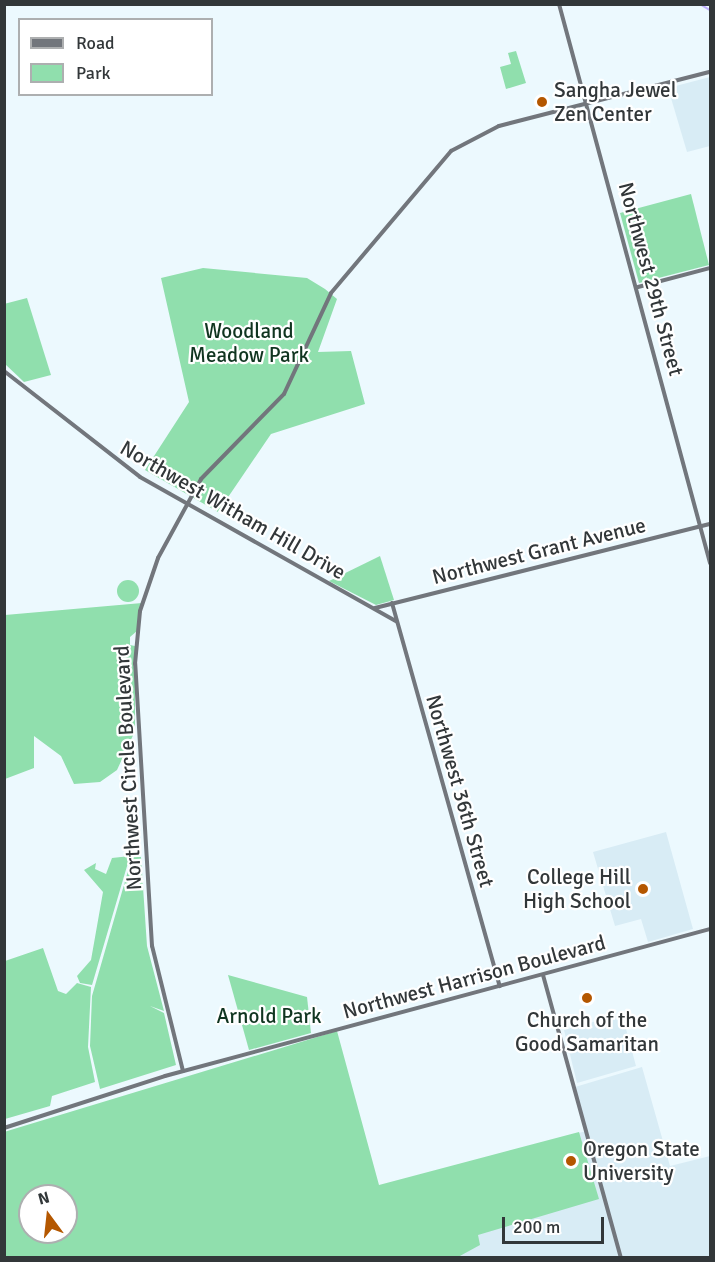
<!DOCTYPE html>
<style>
body{margin:0}
#map{position:relative;width:715px;height:1262px;overflow:hidden;background:#ecf9fe;font-family:Signika,sans-serif}
div>[style]{position:absolute}
.built>*{inset:0;background:#d8ecf5}
.green>*{inset:0;background:#90dfad}
.round{border-radius:50%}
.stream>*{height:1.5px;margin:-0.75px;padding:0 0.75px;transform-origin:0.75px;border-radius:0.75px;background:#beadfc}
.secondary>*{height:4px;margin:-2px;padding:0 2px;transform-origin:2px;border-radius:2px;background:#72767c}
.dots>*{width:16px;height:16px;translate:-50% -50%;box-sizing:border-box;border:3px solid #fff;border-radius:50%}
span{translate:-50% -50%;white-space:nowrap;text-align:center;line-height:1.15;-webkit-text-stroke:4.5px #fff;paint-order:stroke}
.poi-label{font-size:21px;color:#323739}
.left{translate:0 -50%;text-align:left}
.right{translate:-100% -50%;text-align:right}
.street-label{font-size:21px;color:#323739}
.park-label{font-size:21px;color:#103520}
.frame{position:absolute;inset:0;border:6px solid #323739;pointer-events:none}
.legend{position:absolute;left:18px;top:18px;width:195px;height:78px;box-sizing:border-box;background:#fff;border:2px solid #adafb0;margin:0;padding:8px 10px;list-style:none;font-size:18px;color:#323739}
.legend li{display:flex;align-items:center;gap:12px;height:30px}
.legend b{width:30px;border:2px solid #adafb0}
.north{position:absolute;left:18px;top:1184px;width:60px;height:60px;box-sizing:border-box;background:#fff;border:2px solid #adafb0;border-radius:50%;rotate:345deg;font-size:16px;font-weight:700;line-height:24px;text-align:center;color:#323739}
.north::after{content:'';display:block;margin:auto;width:21px;height:27px;background:#b45700;clip-path:polygon(50% 0,100% 100%,50% 72%,0 100%)}
.scale{position:absolute;left:502px;top:1217px;width:102px;height:27px;box-sizing:border-box;border:3px solid #323739;border-top:0;padding-left:8px;font-size:18px;line-height:21px;white-space:nowrap;color:#323739;-webkit-text-stroke:4px #fff;paint-order:stroke}
</style>
<div id="map">
<div class="built">
<div style="clip-path:polygon(710px 77px,710px 146px,687px 152px,668px 88px)"></div>
<div style="clip-path:polygon(666px 832px,693px 929px,648px 942px,641px 919px,615px 926px,593px 852px)"></div>
<div style="clip-path:polygon(622px 1014px,636px 1066px,577px 1083px,564px 1030px)"></div>
<div style="clip-path:polygon(642px 1067px,670px 1166px,710px 1156px,710px 1257px,397px 1257px,378px 1187px,586px 1131px,575px 1087px)"></div>
</div>
<div class="green">
<div style="clip-path:polygon(516px 51px,526px 83px,506px 89px,500px 67px,511px 64px,508px 53px)"></div>
<div style="clip-path:polygon(691px 194px,709px 265px,639px 283px,620px 213px)"></div>
<div style="clip-path:polygon(203px 268px,307px 278px,325px 289px,337px 299px,318px 352px,351px 351px,365px 404px,271px 434px,218px 512px,145px 470px,189px 402px,161px 278px)"></div>
<div style="clip-path:polygon(27px 298px,51px 375px,24px 382px,5px 364px,4px 304px)"></div>
<div style="clip-path:polygon(380px 556px,394px 600px,376px 605px,329px 581px)"></div>
<div class="round" style="left:117px;top:580px;width:22px;height:22px"></div>
<div style="clip-path:polygon(142px 603px,137px 631px,130px 637px,130px 645px,135px 646px,135px 731px,117px 770px,100px 782px,74px 784px,61px 756px,34px 736px,34px 768px,5px 779px,5px 615px)"></div>
<div style="clip-path:polygon(130px 856px,92px 985px,80px 983px,77px 976px,91px 960px,103px 892px,84px 870px,96px 863px,95px 869px,106px 874px,112px 858px)"></div>
<div style="clip-path:polygon(132px 857px,141px 857px,147px 946px,164px 1011px,150px 1006px,164px 1013px,176px 1065px,100px 1089px,90px 1046px,92px 996px)"></div>
<div style="clip-path:polygon(43px 948px,58px 991px,66px 994px,77px 983px,91px 987px,88px 1047px,95px 1082px,52px 1096px,50px 1106px,5px 1119px,5px 961px)"></div>
<div style="clip-path:polygon(228px 975px,307px 997px,311px 1033px,249px 1050px)"></div>
<div style="clip-path:polygon(evenodd,337px 1031px,379px 1185px,579px 1132px,599px 1199px,478px 1235px,480px 1245px,458px 1257px,5px 1257px,4px 1132px,337px 1031px,30px 1196px,66px 1196px,66px 1232px,30px 1232px,30px 1196px)"></div>
</div>
<div class="stream">
<div style="left:700px;top:4px;width:12px;rotate:31deg"></div>
</div>
<div class="secondary">
<div style="left:559px;top:4px;width:579px;rotate:74.88deg"></div>
<div style="left:638px;top:287px;width:74px;rotate:-14.8deg"></div>
<div style="left:4px;top:371px;width:172px;rotate:37.9deg"></div>
<div style="left:140px;top:477px;width:294px;rotate:29.4deg"></div>
<div style="left:392px;top:603px;width:398px;rotate:74.3deg"></div>
<div style="left:375px;top:608px;width:345px;rotate:-14.1deg"></div>
<div style="left:543px;top:975px;width:294px;rotate:74.6deg"></div>
<div style="left:183px;top:1071px;width:129px;rotate:-103.9deg"></div>
<div style="left:152px;top:946px;width:283px;rotate:-93.4deg"></div>
<div style="left:135px;top:664px;width:53px;rotate:-84.6deg"></div>
<div style="left:140px;top:611px;width:56px;rotate:-71.2deg"></div>
<div style="left:158px;top:558px;width:90px;rotate:-61.4deg"></div>
<div style="left:201px;top:479px;width:119px;rotate:-45.7deg"></div>
<div style="left:284px;top:394px;width:111px;rotate:-65deg"></div>
<div style="left:331px;top:293px;width:186px;rotate:-49.8deg"></div>
<div style="left:451px;top:151px;width:54px;rotate:-27.5deg"></div>
<div style="left:499px;top:126px;width:218px;rotate:-14.4deg"></div>
<div style="left:4px;top:1128px;width:169px;rotate:-17.9deg"></div>
<div style="left:165px;top:1076px;width:564px;rotate:-15.09deg"></div>
</div>
<div class="dots">
<div style="left:542px;top:102px;background:#b45700"></div>
<div style="left:643px;top:889px;background:#b45700"></div>
<div style="left:587px;top:998px;background:#b45700"></div>
<div style="left:571px;top:1161px;background:#b45700"></div>
</div>
<div class="poi-label">
<span class="left" style="left:554px;top:102px">Sangha Jewel<br>Zen Center</span>
<span class="right" style="left:631px;top:889px">College Hill<br>High School</span>
<span style="left:587px;top:1032px">Church of the<br>Good Samaritan</span>
<span class="left" style="left:583px;top:1161px">Oregon State<br>University</span>
</div>
<div class="street-label">
<span style="left:651px;top:279px;rotate:75deg">Northwest 29th Street</span>
<span style="left:233px;top:510px;rotate:30deg">Northwest Witham Hill Drive</span>
<span style="left:539px;top:551px;rotate:-14deg">Northwest Grant Avenue</span>
<span style="left:128px;top:768px;rotate:-93deg">Northwest Circle Boulevard</span>
<span style="left:460px;top:791px;rotate:74deg">Northwest 36th Street</span>
<span style="left:474px;top:977px;rotate:-15deg">Northwest Harrison Boulevard</span>
</div>
<div class="park-label">
<span style="left:249px;top:343px">Woodland<br>Meadow Park</span>
<span style="left:269px;top:1016px">Arnold Park</span>
</div>
<div class="frame"></div>
<ul class="legend">
<li><b style="height:8px;background:#72767c"></b>Road</li>
<li><b style="height:16px;background:#90dfad"></b>Park</li>
</ul>
<div class="north">N</div>
<div class="scale">200 m</div>
</div>
